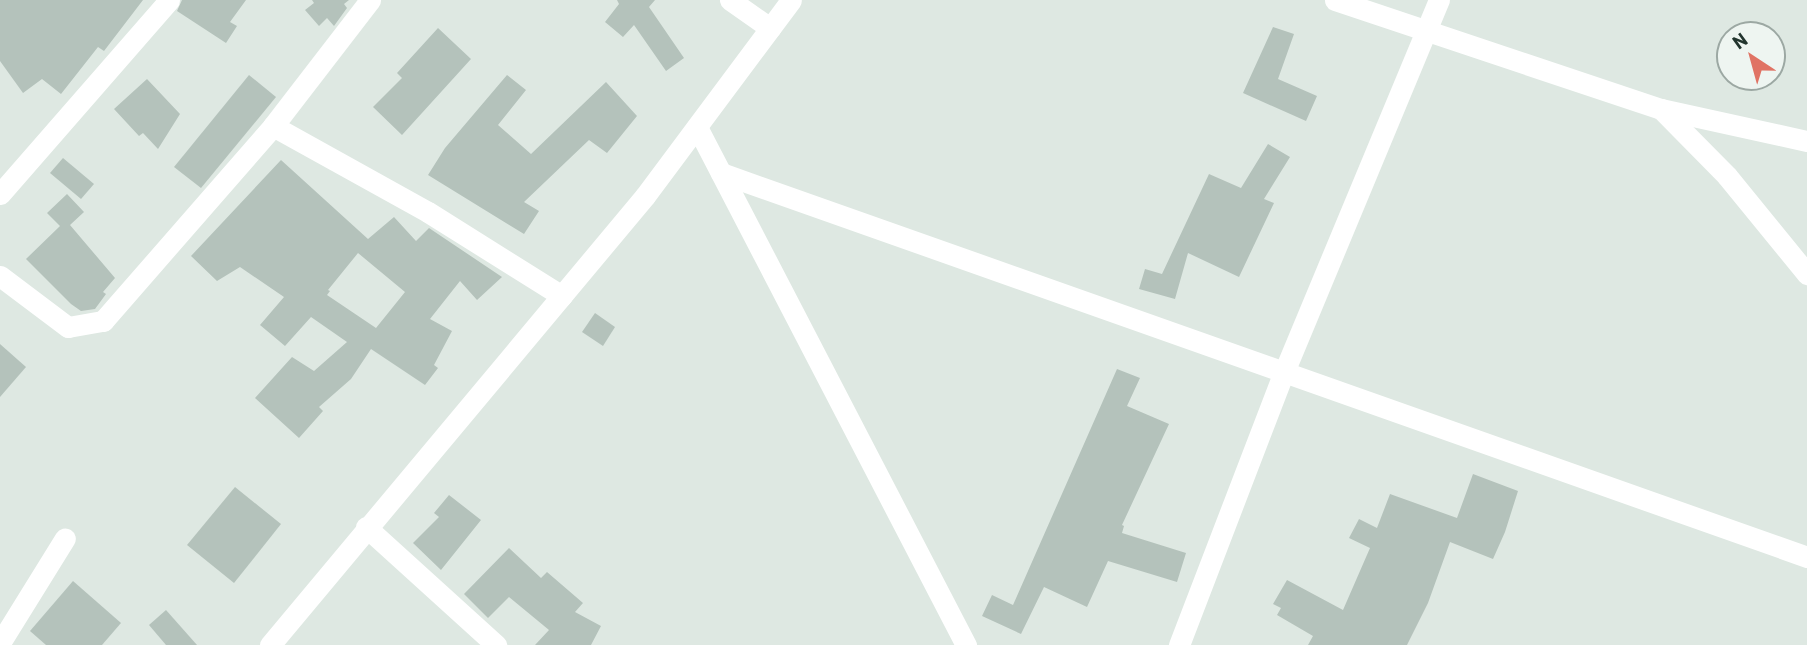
<!DOCTYPE html>
<style>
body{margin:0}
#map{position:relative;width:1807px;height:645px;overflow:hidden;background:#dee8e2;font-family:Barlow,sans-serif}
div>[style]{position:absolute}
.building>*{inset:0;background:#b4c2bb}
.minor>*{height:21px;margin:-10.5px;padding:0 10.5px;transform-origin:10.5px;border-radius:10.5px;background:#fff}
.tertiary>*{height:21px;margin:-10.5px;padding:0 10.5px;transform-origin:10.5px;border-radius:10.5px;background:#fff}
span{translate:-50% -50%;white-space:nowrap;text-align:center;line-height:1.15;-webkit-text-stroke:6px #eef5f1;paint-order:stroke}
.north{position:absolute;left:1716px;top:21px;width:70px;height:70px;box-sizing:border-box;background:#eef5f1;border:2px solid #9ca8a3;border-radius:50%;rotate:324deg;font-size:19px;font-weight:700;line-height:28px;text-align:center;color:#22352e}
.north::after{content:'';display:block;margin:auto;width:24px;height:32px;background:#e07364;clip-path:polygon(50% 0,100% 100%,50% 72%,0 100%)}
</style>
<div id="map">
<div class="building">
<div style="clip-path:polygon(0 0,143px 0,104px 51px,98px 47px,61px 94px,42px 79px,23px 93px,0 61px)"></div>
<div style="clip-path:polygon(182px 0,246px 0,230px 22px,237px 26px,226px 43px,177px 11px)"></div>
<div style="clip-path:polygon(312px 0,349px 0,344px 4px,347px 8px,334px 26px,327px 18px,319px 26px,305px 10px,314px 3px)"></div>
<div style="clip-path:polygon(617px 0,655px 0,649px 7px,684px 58px,666px 71px,634px 25px,623px 37px,605px 22px,619px 4px)"></div>
<div style="clip-path:polygon(1273px 27px,1294px 34px,1278px 79px,1317px 96px,1306px 121px,1243px 93px)"></div>
<div style="clip-path:polygon(438px 28px,471px 59px,402px 135px,373px 107px,402px 78px,397px 73px)"></div>
<div style="clip-path:polygon(249px 75px,276px 97px,201px 188px,174px 167px)"></div>
<div style="clip-path:polygon(507px 75px,526px 90px,498px 125px,531px 154px,606px 82px,637px 116px,607px 153px,589px 140px,524px 202px,539px 211px,524px 234px,428px 175px,445px 148px)"></div>
<div style="clip-path:polygon(147px 79px,180px 114px,158px 149px,143px 133px,139px 136px,114px 109px)"></div>
<div style="clip-path:polygon(1268px 144px,1290px 157px,1264px 199px,1274px 203px,1239px 277px,1188px 253px,1175px 299px,1139px 289px,1145px 269px,1162px 274px,1209px 174px,1241px 188px)"></div>
<div style="clip-path:polygon(63px 158px,94px 184px,81px 199px,50px 173px)"></div>
<div style="clip-path:polygon(evenodd,281px 160px,368px 239px,394px 217px,416px 241px,429px 228px,502px 277px,477px 300px,460px 281px,430px 319px,452px 331px,434px 365px,438px 368px,425px 385px,371px 349px,351px 379px,319px 407px,323px 411px,299px 438px,255px 398px,292px 357px,314px 371px,347px 342px,311px 317px,285px 346px,260px 325px,284px 297px,240px 267px,217px 281px,191px 256px,281px 160px,358px 253px,405px 292px,376px 328px,327px 295px,330px 291px,328px 290px,358px 253px)"></div>
<div style="clip-path:polygon(67px 194px,84px 212px,70px 225px,115px 278px,103px 292px,106px 294px,95px 309px,81px 311px,71px 304px,26px 259px,60px 226px,47px 213px)"></div>
<div style="clip-path:polygon(595px 313px,615px 327px,603px 346px,582px 332px)"></div>
<div style="clip-path:polygon(0 344px,26px 367px,0 397px)"></div>
<div style="clip-path:polygon(1117px 369px,1140px 378px,1127px 406px,1169px 424px,1122px 525px,1124px 526px,1122px 533px,1186px 553px,1177px 582px,1108px 561px,1087px 607px,1044px 587px,1021px 634px,982px 616px,992px 595px,1013px 605px)"></div>
<div style="clip-path:polygon(1473px 474px,1518px 491px,1505px 532px,1493px 559px,1450px 542px,1428px 603px,1407px 645px,1308px 645px,1313px 636px,1277px 615px,1281px 608px,1273px 604px,1287px 580px,1343px 610px,1370px 548px,1349px 538px,1359px 519px,1377px 528px,1390px 494px,1457px 518px)"></div>
<div style="clip-path:polygon(235px 487px,281px 524px,234px 583px,187px 545px)"></div>
<div style="clip-path:polygon(449px 495px,481px 520px,441px 570px,413px 543px,439px 517px,434px 513px)"></div>
<div style="clip-path:polygon(509px 548px,541px 578px,547px 572px,583px 603px,575px 612px,601px 626px,591px 645px,535px 645px,549px 630px,509px 597px,488px 618px,464px 594px)"></div>
<div style="clip-path:polygon(73px 581px,121px 623px,102px 645px,46px 645px,30px 631px)"></div>
<div style="clip-path:polygon(166px 610px,197px 645px,166px 645px,149px 625px)"></div>
</div>
<div class="minor">
<div style="left:730px;top:0;width:49px;rotate:35deg"></div>
<div style="left:1335px;top:0;width:344px;rotate:18.5deg"></div>
<div style="left:1661px;top:109px;width:149px;rotate:12.4deg"></div>
<div style="left:1661px;top:109px;width:94px;rotate:45.4deg"></div>
<div style="left:1727px;top:176px;width:127px;rotate:50.8deg"></div>
<div style="left:273px;top:126px;width:177px;rotate:29deg"></div>
<div style="left:428px;top:212px;width:158px;rotate:32.1deg"></div>
<div style="left:697px;top:127px;width:584px;rotate:62.56deg"></div>
<div style="left:721px;top:173px;width:1152px;rotate:19.47deg"></div>
<div style="left:0;top:194px;width:257px;rotate:-48.9deg"></div>
<div style="left:0;top:276px;width:85px;rotate:36.9deg"></div>
<div style="left:68px;top:327px;width:36px;rotate:-10deg"></div>
<div style="left:103px;top:321px;width:259px;rotate:-48.9deg"></div>
<div style="left:273px;top:126px;width:159px;rotate:-52.4deg"></div>
<div style="left:366px;top:527px;width:176px;rotate:42.2deg"></div>
<div style="left:0;top:643px;width:123px;rotate:-58.2deg"></div>
<div style="left:1179px;top:645px;width:292px;rotate:-69deg"></div>
<div style="left:1284px;top:372px;width:403px;rotate:-67.4deg"></div>
</div>
<div class="tertiary">
<div style="left:270px;top:645px;width:585px;rotate:-50.13deg"></div>
<div style="left:645px;top:196px;width:244px;rotate:-53.3deg"></div>
</div>
<div class="north">N</div>
</div>
